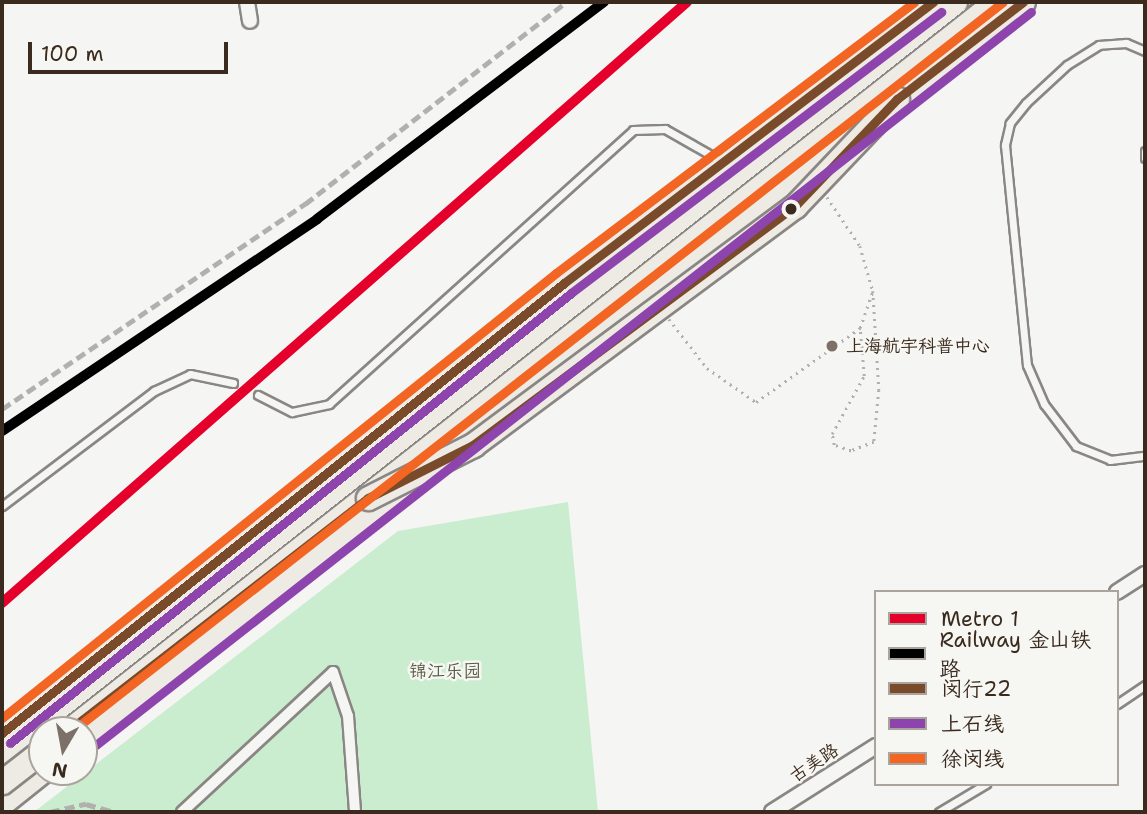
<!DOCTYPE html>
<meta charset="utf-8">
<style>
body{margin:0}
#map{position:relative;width:1147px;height:814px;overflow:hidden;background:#f5f5f3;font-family:"Shantell Sans","LXGW WenKai TC",sans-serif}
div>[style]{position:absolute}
.green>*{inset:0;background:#c9edce}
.path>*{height:2.5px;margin-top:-1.25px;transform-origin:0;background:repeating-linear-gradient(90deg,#b2b0ae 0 2px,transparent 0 7px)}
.roads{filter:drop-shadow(2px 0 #8a8683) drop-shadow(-2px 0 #8a8683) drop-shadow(0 2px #8a8683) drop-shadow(0 -2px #8a8683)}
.service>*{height:7px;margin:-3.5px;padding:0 3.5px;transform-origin:3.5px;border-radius:3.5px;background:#f5f5f3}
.pedestrian>*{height:10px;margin:-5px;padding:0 5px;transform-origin:5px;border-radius:5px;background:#f5f5f3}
.minor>*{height:14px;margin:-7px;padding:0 7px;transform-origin:7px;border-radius:7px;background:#f5f5f3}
.primary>*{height:23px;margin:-11.5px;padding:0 11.5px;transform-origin:11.5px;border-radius:11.5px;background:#eeebe4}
.trunk>*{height:23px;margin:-11.5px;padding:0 11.5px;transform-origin:11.5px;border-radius:11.5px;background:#eeebe4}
.rail>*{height:4.5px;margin-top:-2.25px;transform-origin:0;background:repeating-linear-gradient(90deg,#b2b0ae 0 10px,transparent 0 15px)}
.bridges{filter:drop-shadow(2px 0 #8a8683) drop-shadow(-2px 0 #8a8683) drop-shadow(0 2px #8a8683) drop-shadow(0 -2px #8a8683)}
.trunk-bridge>*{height:23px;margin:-11.5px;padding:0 11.5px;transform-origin:11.5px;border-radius:11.5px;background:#eeebe4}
.bus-1>*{height:9px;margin:-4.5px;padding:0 4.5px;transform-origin:4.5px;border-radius:4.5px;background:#7a4b2a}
.bus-2>*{height:9px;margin:-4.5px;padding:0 4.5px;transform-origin:4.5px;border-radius:4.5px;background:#8e44ad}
.bus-3>*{height:9px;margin:-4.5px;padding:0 4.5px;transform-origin:4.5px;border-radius:4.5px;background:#f26522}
.rail-1>*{height:10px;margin:-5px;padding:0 5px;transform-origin:5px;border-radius:5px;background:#000}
.metro-1>*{height:10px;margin:-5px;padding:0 5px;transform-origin:5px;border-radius:5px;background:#e4002b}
.dots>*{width:19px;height:19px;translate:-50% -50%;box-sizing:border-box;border:4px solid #f6f6f2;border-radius:50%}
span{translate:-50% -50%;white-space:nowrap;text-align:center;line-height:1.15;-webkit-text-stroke:5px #f6f6f2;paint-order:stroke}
.poi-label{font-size:18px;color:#3b2a1e}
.left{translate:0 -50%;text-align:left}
.park-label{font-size:18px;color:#565942}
.street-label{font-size:18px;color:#3b2a1e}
.frame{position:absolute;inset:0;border:4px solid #3b2a1e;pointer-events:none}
.legend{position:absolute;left:874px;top:590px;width:245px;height:196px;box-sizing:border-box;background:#f6f6f2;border:2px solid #aba49d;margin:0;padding:9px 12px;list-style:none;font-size:21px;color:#3b2a1e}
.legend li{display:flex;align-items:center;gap:14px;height:35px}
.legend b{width:35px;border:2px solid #aba49d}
.north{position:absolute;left:28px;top:716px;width:70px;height:70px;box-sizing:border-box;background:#f6f6f2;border:2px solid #aba49d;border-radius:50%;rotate:190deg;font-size:19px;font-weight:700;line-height:28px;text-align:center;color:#3b2a1e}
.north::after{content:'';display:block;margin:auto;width:24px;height:32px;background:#7c7169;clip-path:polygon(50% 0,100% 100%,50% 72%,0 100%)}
.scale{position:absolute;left:28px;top:42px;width:200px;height:32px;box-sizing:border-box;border:4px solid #3b2a1e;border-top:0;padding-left:9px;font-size:21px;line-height:24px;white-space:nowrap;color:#3b2a1e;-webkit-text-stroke:5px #f6f6f2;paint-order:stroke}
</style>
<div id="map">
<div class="green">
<div style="clip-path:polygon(568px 502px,598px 812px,34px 812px,398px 531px)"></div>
</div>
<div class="path">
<div style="left:827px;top:197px;width:59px;rotate:56deg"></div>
<div style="left:860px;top:246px;width:47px;rotate:73.9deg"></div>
<div style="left:873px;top:291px;width:99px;rotate:86.5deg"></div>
<div style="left:879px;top:390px;width:52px;rotate:95.5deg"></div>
<div style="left:874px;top:442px;width:25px;rotate:159deg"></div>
<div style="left:851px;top:451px;width:18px;rotate:-161deg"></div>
<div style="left:834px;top:445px;width:11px;rotate:-100deg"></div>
<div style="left:832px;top:434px;width:66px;rotate:-61.1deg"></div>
<div style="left:864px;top:376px;width:48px;rotate:-94.8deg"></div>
<div style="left:860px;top:328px;width:39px;rotate:-71deg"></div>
<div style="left:669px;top:319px;width:62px;rotate:52.2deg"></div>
<div style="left:707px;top:368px;width:60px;rotate:34.8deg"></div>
<div style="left:756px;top:402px;width:128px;rotate:-35.4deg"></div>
</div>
<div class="roads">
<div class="service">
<div style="left:1145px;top:51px;width:21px;rotate:-157deg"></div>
<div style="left:1126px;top:43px;width:27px;rotate:176deg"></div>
<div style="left:1099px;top:45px;width:38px;rotate:148deg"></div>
<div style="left:1067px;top:65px;width:56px;rotate:137.2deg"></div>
<div style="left:1026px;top:103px;width:26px;rotate:129deg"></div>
<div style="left:1010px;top:123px;width:23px;rotate:103deg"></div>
<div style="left:1005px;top:145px;width:221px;rotate:84.3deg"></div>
<div style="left:1027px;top:365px;width:43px;rotate:66.4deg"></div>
<div style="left:1044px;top:404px;width:53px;rotate:52.7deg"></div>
<div style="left:1076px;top:446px;width:37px;rotate:22deg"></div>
<div style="left:1110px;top:460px;width:35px;rotate:-7deg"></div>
<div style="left:1145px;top:151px;width:7px;rotate:90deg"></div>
<div style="left:258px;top:395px;width:38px;rotate:27deg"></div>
<div style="left:292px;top:412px;width:38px;rotate:-12deg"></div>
<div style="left:329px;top:404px;width:409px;rotate:-42deg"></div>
<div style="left:633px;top:130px;width:32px;rotate:-2deg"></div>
<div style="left:665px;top:129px;width:67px;rotate:29.6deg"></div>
<div style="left:2px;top:506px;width:191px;rotate:-37.1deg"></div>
<div style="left:154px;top:391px;width:40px;rotate:-25deg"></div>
<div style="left:190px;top:374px;width:44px;rotate:11.8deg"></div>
<div style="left:1117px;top:704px;width:34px;rotate:-34deg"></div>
<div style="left:939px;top:812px;width:55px;rotate:-30.8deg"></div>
</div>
<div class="pedestrian">
<div style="left:182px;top:812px;width:206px;rotate:-42.8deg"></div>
<div style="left:333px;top:672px;width:46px;rotate:71.2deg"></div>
<div style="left:348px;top:716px;width:96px;rotate:85.8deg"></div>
</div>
<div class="minor">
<div style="left:247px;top:2px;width:19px;rotate:81deg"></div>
<div style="left:1117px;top:592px;width:33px;rotate:-33deg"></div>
<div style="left:772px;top:812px;width:123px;rotate:-32.4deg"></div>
</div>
<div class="primary">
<div style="left:457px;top:444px;width:718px;rotate:-37.99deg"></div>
<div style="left:2px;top:733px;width:720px;rotate:-38.68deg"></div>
<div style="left:564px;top:283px;width:202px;rotate:-36.1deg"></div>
<div style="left:727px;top:164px;width:262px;rotate:-38.2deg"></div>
<div style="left:84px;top:738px;width:407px;rotate:-38.3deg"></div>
<div style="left:2px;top:803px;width:51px;rotate:-38.7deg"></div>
</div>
<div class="trunk">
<div style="left:69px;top:730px;width:1178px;rotate:-38.17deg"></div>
<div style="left:2px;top:751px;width:1212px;rotate:-38.17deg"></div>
</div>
</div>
<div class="rail">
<div style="left:2px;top:409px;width:366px;rotate:-34.1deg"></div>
<div style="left:305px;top:204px;width:330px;rotate:-37.7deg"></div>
<div style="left:50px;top:812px;width:37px;rotate:-13deg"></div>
<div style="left:86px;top:804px;width:29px;rotate:16deg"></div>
</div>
<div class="bridges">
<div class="trunk-bridge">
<div style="left:368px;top:498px;width:118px;rotate:-26.8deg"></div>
<div style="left:473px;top:445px;width:401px;rotate:-36.6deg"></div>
<div style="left:795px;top:206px;width:148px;rotate:-46.4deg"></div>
<div style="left:2px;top:782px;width:51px;rotate:-37.8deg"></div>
</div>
</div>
<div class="bus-1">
<div style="left:69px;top:730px;width:378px;rotate:-37.8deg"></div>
<div style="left:368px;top:498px;width:118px;rotate:-26.8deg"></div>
<div style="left:473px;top:445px;width:401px;rotate:-36.6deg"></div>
<div style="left:795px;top:206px;width:148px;rotate:-46.4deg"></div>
<div style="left:897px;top:99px;width:159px;rotate:-37.6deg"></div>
<div style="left:2px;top:733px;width:720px;rotate:-38.68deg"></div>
<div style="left:564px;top:283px;width:464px;rotate:-37.3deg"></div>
</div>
<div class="bus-2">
<div style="left:10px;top:743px;width:719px;rotate:-38.73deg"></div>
<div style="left:571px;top:293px;width:465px;rotate:-37.2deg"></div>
<div style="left:92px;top:748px;width:1193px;rotate:-38.09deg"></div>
</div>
<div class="bus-3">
<div style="left:2px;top:718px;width:711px;rotate:-38.77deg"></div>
<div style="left:556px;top:273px;width:449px;rotate:-37.1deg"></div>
<div style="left:76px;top:728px;width:1177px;rotate:-38.07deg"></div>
</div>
<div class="rail-1">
<div style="left:2px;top:431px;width:380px;rotate:-33.9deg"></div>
<div style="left:317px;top:219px;width:360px;rotate:-37.1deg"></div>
</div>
<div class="metro-1">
<div style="left:2px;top:603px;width:911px;rotate:-41.26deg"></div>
</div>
<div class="dots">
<div style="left:791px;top:209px;background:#3b2a1e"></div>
<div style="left:832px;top:346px;background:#7c7169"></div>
</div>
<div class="poi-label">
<span class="left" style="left:846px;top:346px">上海航宇科普中心</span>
</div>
<div class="park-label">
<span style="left:445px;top:671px">锦江乐园</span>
</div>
<div class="street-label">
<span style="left:814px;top:763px;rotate:-33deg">古美路</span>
</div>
<div class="frame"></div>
<ul class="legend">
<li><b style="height:9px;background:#e4002b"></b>Metro 1</li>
<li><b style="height:9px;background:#000"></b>Railway 金山铁路</li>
<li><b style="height:9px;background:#7a4b2a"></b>闵行22</li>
<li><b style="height:9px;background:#8e44ad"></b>上石线</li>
<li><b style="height:9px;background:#f26522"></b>徐闵线</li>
</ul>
<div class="north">N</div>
<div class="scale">100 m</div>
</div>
